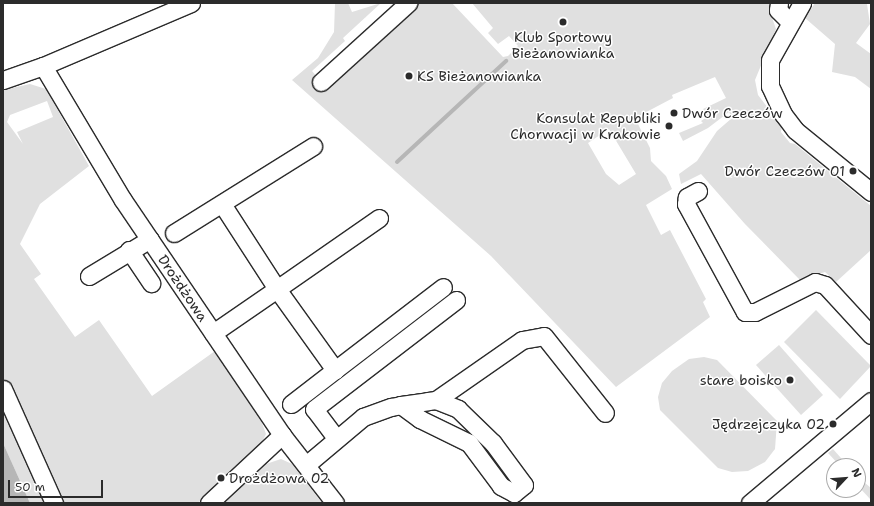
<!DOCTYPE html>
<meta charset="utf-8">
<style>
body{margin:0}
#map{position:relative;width:874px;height:506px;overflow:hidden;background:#fff;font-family:"Shantell Sans",sans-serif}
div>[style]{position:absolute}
.green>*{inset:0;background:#e0e0e0}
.water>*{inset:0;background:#b6b6b6}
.stream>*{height:4px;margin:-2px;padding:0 2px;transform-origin:2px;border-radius:2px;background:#b6b6b6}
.roads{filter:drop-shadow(1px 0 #2b2b2b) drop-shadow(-1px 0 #2b2b2b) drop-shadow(0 1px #2b2b2b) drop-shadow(0 -1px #2b2b2b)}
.minor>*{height:17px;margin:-8.5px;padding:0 8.5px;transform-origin:8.5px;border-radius:8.5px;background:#fff}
.dots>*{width:11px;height:11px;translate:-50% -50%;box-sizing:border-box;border:2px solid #fff;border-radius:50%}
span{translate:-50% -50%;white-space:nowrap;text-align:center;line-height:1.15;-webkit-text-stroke:3px #fff;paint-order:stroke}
.poi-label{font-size:14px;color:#2b2b2b}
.left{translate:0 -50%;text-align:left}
.right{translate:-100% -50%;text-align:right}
.street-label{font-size:14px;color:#2b2b2b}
.frame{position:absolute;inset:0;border:4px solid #2b2b2b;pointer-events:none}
.north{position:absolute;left:826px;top:458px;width:40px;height:40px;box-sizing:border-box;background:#fff;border:1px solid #aaa;border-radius:50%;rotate:64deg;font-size:11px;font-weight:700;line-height:16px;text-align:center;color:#2b2b2b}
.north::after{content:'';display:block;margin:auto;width:14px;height:18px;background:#2b2b2b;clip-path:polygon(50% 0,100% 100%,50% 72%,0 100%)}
.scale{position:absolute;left:8px;top:480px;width:95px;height:18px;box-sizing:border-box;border:2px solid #2b2b2b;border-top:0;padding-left:5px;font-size:12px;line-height:14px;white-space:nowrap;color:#2b2b2b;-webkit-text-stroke:3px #fff;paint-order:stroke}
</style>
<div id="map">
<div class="green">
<div style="clip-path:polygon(evenodd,335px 3px,348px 3px,352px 12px,381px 3px,343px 38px,345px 41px,312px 71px,325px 86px,418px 3px,452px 3px,503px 57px,508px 56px,518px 46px,509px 36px,498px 44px,488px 33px,493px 28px,472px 3px,772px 3px,770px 12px,776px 29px,755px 80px,758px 95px,782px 126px,781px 132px,790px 143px,795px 144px,871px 206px,871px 250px,836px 282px,825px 272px,800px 280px,745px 224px,701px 174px,681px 184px,679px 174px,697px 161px,717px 131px,732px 118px,729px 112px,708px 128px,683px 141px,679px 133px,703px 123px,701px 121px,707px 117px,703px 109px,726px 98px,715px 77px,672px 95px,673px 98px,635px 118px,650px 148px,651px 161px,666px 176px,672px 189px,646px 205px,661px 235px,670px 230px,706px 299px,703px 302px,710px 317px,616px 387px,491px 256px,292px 80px,318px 58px,334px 32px,335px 3px,609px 129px,636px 174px,619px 185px,606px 174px,588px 143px,609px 129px)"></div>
<div style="clip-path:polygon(815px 3px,867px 4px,870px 24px,856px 43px,871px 54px,871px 89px,855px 77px,832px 72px,835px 44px,805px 18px)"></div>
<div style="clip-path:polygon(evenodd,30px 84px,46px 89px,89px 166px,40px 204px,20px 244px,41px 274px,34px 279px,75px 337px,99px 320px,152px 396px,215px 351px,262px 423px,266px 434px,261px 444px,198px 503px,58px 503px,3px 377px,3px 90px,30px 84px,47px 101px,53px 117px,17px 132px,23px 144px,7px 122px,10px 115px,47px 101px)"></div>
<div style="clip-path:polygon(816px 310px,871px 366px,840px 399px,784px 342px)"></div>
<div style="clip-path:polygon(779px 345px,823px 395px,801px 415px,756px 365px)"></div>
<div style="clip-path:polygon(704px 357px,717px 360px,777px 421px,775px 449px,765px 462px,748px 471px,732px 472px,718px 468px,660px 410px,658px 397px,662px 383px,672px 371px,689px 359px)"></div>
<div style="clip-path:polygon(3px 396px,50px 503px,30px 503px,3px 443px)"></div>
<div style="clip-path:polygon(833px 449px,848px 466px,840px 466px,828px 453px)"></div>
<div style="clip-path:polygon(281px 459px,292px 464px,322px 503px,223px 503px,266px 464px)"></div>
<div style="clip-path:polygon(858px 477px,871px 488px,871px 500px,858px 486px)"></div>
</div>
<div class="water">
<div style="clip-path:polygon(3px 443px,30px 503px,3px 503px)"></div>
</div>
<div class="stream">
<div style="left:397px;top:162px;width:149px;rotate:-42.8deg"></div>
</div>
<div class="roads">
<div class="minor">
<div style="left:779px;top:3px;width:7px;rotate:98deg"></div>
<div style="left:778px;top:10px;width:17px;rotate:45deg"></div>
<div style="left:802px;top:3px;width:65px;rotate:119.3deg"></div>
<div style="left:770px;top:60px;width:26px;rotate:90deg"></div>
<div style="left:770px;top:86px;width:31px;rotate:65deg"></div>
<div style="left:783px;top:114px;width:20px;rotate:53deg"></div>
<div style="left:795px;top:130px;width:98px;rotate:39.2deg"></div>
<div style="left:43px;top:66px;width:156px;rotate:59.2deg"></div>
<div style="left:123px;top:200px;width:284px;rotate:55.9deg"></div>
<div style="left:282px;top:435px;width:86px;rotate:52.1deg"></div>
<div style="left:3px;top:80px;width:42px;rotate:-19.3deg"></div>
<div style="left:43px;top:66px;width:161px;rotate:-23.1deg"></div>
<div style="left:321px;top:82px;width:118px;rotate:-42.2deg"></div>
<div style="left:698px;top:191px;width:13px;rotate:151deg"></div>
<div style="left:687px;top:197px;width:7px;rotate:98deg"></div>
<div style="left:686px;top:204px;width:123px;rotate:61.4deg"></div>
<div style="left:745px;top:312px;width:10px"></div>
<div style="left:755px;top:312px;width:67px;rotate:-26.6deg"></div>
<div style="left:815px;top:282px;width:10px;rotate:17deg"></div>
<div style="left:825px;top:285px;width:68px;rotate:47.4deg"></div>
<div style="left:379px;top:218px;width:124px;rotate:145.2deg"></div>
<div style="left:277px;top:289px;width:100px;rotate:54.4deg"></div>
<div style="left:335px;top:370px;width:136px;rotate:-37.5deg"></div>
<div style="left:174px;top:233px;width:164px;rotate:-32deg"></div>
<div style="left:129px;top:250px;width:40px;rotate:56deg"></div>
<div style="left:89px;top:276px;width:71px;rotate:-31.2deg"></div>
<div style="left:213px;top:333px;width:78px;rotate:-34.5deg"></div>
<div style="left:277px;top:289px;width:101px;rotate:-122.9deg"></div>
<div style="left:3px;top:389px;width:125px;rotate:65.9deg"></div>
<div style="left:436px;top:400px;width:105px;rotate:-34.9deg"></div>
<div style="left:522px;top:340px;width:22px;rotate:-10deg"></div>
<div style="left:544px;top:336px;width:98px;rotate:51.6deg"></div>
<div style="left:291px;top:404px;width:56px;rotate:-37.7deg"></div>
<div style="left:336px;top:438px;width:36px;rotate:-127deg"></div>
<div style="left:314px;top:409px;width:179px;rotate:-37.5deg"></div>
<div style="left:306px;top:465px;width:75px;rotate:-40.1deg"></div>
<div style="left:363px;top:417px;width:30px;rotate:-20deg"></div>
<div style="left:391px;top:407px;width:10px;rotate:-11deg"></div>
<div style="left:401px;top:405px;width:27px;rotate:-8deg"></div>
<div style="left:428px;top:401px;width:8px;rotate:-7deg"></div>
<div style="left:436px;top:400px;width:24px;rotate:22deg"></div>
<div style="left:458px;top:409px;width:49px;rotate:44.2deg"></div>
<div style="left:493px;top:443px;width:52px;rotate:53.6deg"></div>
<div style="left:524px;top:485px;width:13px;rotate:141deg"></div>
<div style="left:514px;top:493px;width:15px;rotate:-152deg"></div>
<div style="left:501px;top:486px;width:54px;rotate:-126.7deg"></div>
<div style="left:469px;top:443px;width:55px;rotate:-153.9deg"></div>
<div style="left:420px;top:419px;width:24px;rotate:-144deg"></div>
<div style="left:209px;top:503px;width:100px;rotate:-43deg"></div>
<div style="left:750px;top:503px;width:158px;rotate:-40.1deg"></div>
</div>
</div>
<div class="dots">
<div style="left:563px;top:22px;background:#2b2b2b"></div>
<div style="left:409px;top:76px;background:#2b2b2b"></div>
<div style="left:674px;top:113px;background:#2b2b2b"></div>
<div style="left:669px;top:126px;background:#2b2b2b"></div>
<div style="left:853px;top:171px;background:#2b2b2b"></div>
<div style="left:790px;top:380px;background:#2b2b2b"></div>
<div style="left:833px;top:424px;background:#2b2b2b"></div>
<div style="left:221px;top:478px;background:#2b2b2b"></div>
</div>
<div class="poi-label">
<span style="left:563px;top:45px">Klub Sportowy<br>Bieżanowianka</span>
<span class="left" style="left:417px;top:76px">KS Bieżanowianka</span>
<span class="left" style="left:682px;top:113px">Dwór Czeczów</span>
<span class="right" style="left:661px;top:126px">Konsulat Republiki<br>Chorwacji w Krakowie</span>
<span class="right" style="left:845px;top:171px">Dwór Czeczów 01</span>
<span class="right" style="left:782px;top:380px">stare boisko</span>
<span class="right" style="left:825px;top:424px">Jędrzejczyka 02</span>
<span class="left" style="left:229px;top:478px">Drożdżowa 02</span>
</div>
<div class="street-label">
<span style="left:183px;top:288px;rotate:56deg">Drożdżowa</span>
</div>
<div class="frame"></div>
<div class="north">N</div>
<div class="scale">50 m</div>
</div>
